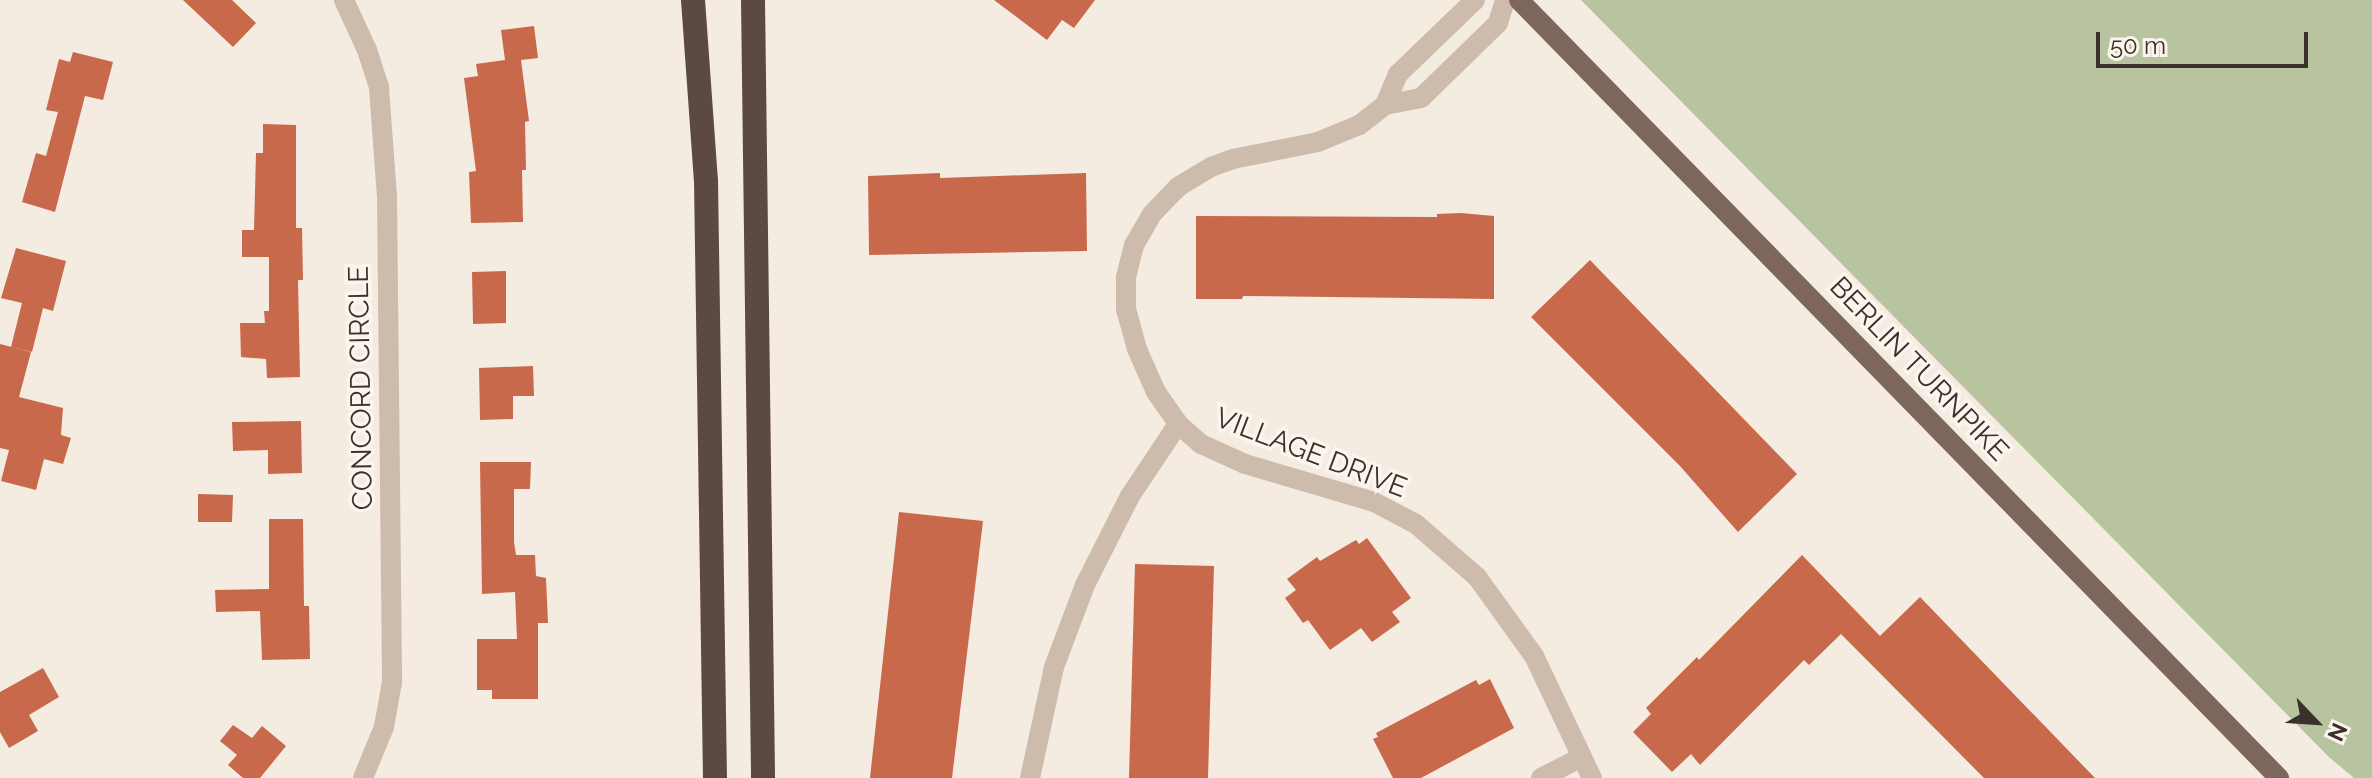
<!DOCTYPE html>
<style>
body{margin:0}
#map{position:relative;width:2372px;height:778px;overflow:hidden;background:#f4ebe1;font-family:Raleway,sans-serif}
div>[style]{position:absolute}
.green>*{inset:0;background:#b8c4a0}
.building>*{inset:0;background:#c8694b}
.minor>*{height:20px;margin:-10px;padding:0 10px;transform-origin:10px;border-radius:10px;background:#cdbbac}
.major>*{height:20px;margin:-10px;padding:0 10px;transform-origin:10px;border-radius:10px;background:#7d675c}
.highway>*{height:24px;margin:-12px;padding:0 12px;transform-origin:12px;border-radius:12px;background:#5c4a42}
span{translate:-50% -50%;white-space:nowrap;text-align:center;line-height:1.15;-webkit-text-stroke:7px #fbf5ee;paint-order:stroke}
.street-label{font-size:28px;color:#3b302b}
.north{position:absolute;left:2276px;top:682px;width:80px;height:80px;-webkit-text-stroke:6px #fbf5ee;paint-order:stroke;rotate:115deg;font-size:22px;font-weight:700;line-height:32px;text-align:center;color:#3b302b}
.north::after{content:'';display:block;margin:auto;width:28px;height:36px;background:#3b302b;clip-path:polygon(50% 0,100% 100%,50% 72%,0 100%)}
.scale{position:absolute;left:2096px;top:32px;width:212px;height:36px;box-sizing:border-box;border:4px solid #3b302b;border-top:0;padding-left:10px;font-size:24px;line-height:28px;white-space:nowrap;color:#3b302b;-webkit-text-stroke:6px #fbf5ee;paint-order:stroke}
</style>
<div id="map">
<div class="green">
<div style="clip-path:polygon(1581px 0,2372px 0,2372px 778px,2354px 778px,2330px 758px)"></div>
</div>
<div class="building">
<div style="clip-path:polygon(183px 0,232px 0,256px 23px,233px 47px)"></div>
<div style="clip-path:polygon(994px 0,1095px 0,1074px 28px,1062px 20px,1047px 40px)"></div>
<div style="clip-path:polygon(534px 26px,538px 58px,521px 60px,529px 121px,525px 122px,526px 170px,522px 170px,523px 222px,471px 223px,469px 172px,476px 171px,464px 78px,478px 76px,476px 64px,505px 60px,501px 30px)"></div>
<div style="clip-path:polygon(73px 52px,113px 62px,103px 100px,85px 96px,55px 212px,22px 202px,36px 153px,46px 156px,58px 112px,46px 110px,59px 59px,70px 62px)"></div>
<div style="clip-path:polygon(263px 124px,296px 125px,296px 228px,302px 228px,303px 280px,298px 280px,300px 377px,267px 378px,266px 359px,241px 357px,240px 323px,265px 323px,264px 311px,269px 311px,269px 257px,242px 257px,242px 230px,254px 230px,256px 153px,263px 153px)"></div>
<div style="clip-path:polygon(940px 173px,940px 178px,1086px 173px,1087px 251px,869px 255px,868px 176px)"></div>
<div style="clip-path:polygon(1461px 213px,1494px 216px,1494px 299px,1243px 296px,1242px 299px,1196px 299px,1196px 216px,1437px 217px,1437px 214px)"></div>
<div style="clip-path:polygon(16px 248px,66px 261px,53px 311px,43px 308px,32px 352px,11px 347px,22px 303px,1px 298px)"></div>
<div style="clip-path:polygon(1590px 260px,1797px 474px,1738px 532px,1680px 466px,1531px 317px)"></div>
<div style="clip-path:polygon(506px 271px,506px 323px,473px 324px,472px 272px)"></div>
<div style="clip-path:polygon(0 344px,31px 352px,19px 397px,63px 408px,61px 435px,71px 438px,63px 464px,44px 459px,36px 490px,1px 481px,9px 450px,0 448px)"></div>
<div style="clip-path:polygon(533px 366px,534px 396px,513px 396px,513px 419px,480px 420px,479px 368px)"></div>
<div style="clip-path:polygon(301px 421px,302px 473px,268px 474px,268px 450px,233px 451px,232px 422px)"></div>
<div style="clip-path:polygon(480px 462px,531px 462px,530px 489px,514px 489px,514px 542px,516px 555px,535px 555px,536px 576px,546px 578px,548px 623px,538px 623px,538px 699px,492px 699px,492px 690px,477px 690px,477px 639px,517px 639px,515px 592px,482px 594px)"></div>
<div style="clip-path:polygon(198px 494px,233px 495px,232px 522px,198px 522px)"></div>
<div style="clip-path:polygon(899px 512px,983px 521px,952px 778px,870px 778px)"></div>
<div style="clip-path:polygon(269px 519px,303px 519px,304px 606px,309px 606px,310px 659px,262px 660px,260px 611px,216px 612px,215px 590px,269px 589px)"></div>
<div style="clip-path:polygon(1367px 538px,1411px 598px,1392px 612px,1400px 622px,1372px 642px,1361px 628px,1330px 650px,1308px 620px,1303px 623px,1285px 598px,1296px 590px,1287px 579px,1317px 557px,1320px 561px,1356px 540px,1359px 544px)"></div>
<div style="clip-path:polygon(1802px 555px,1880px 636px,1920px 597px,2095px 778px,1984px 778px,1841px 634px,1809px 665px,1804px 660px,1700px 765px,1691px 754px,1672px 772px,1633px 732px,1651px 714px,1646px 708px,1697px 657px,1699px 660px)"></div>
<div style="clip-path:polygon(1135px 564px,1214px 566px,1208px 778px,1129px 778px)"></div>
<div style="clip-path:polygon(43px 668px,59px 697px,29px 715px,38px 731px,9px 748px,0 732px,0 692px)"></div>
<div style="clip-path:polygon(1490px 679px,1514px 728px,1421px 778px,1393px 778px,1373px 739px,1378px 737px,1376px 733px,1476px 680px,1479px 685px)"></div>
<div style="clip-path:polygon(233px 725px,252px 738px,262px 726px,286px 746px,260px 778px,243px 778px,228px 765px,237px 755px,220px 741px)"></div>
</div>
<div class="minor">
<div style="left:344px;top:0;width:55px;rotate:65.3deg"></div>
<div style="left:367px;top:50px;width:40px;rotate:72deg"></div>
<div style="left:379px;top:88px;width:109px;rotate:85.8deg"></div>
<div style="left:387px;top:197px;width:485px;rotate:89.4deg"></div>
<div style="left:392px;top:682px;width:46px;rotate:100.1deg"></div>
<div style="left:384px;top:727px;width:55px;rotate:112.4deg"></div>
<div style="left:1475px;top:0;width:107px;rotate:136.1deg"></div>
<div style="left:1398px;top:74px;width:34px;rotate:113deg"></div>
<div style="left:1385px;top:105px;width:33px;rotate:142deg"></div>
<div style="left:1359px;top:125px;width:44px;rotate:157.5deg"></div>
<div style="left:1318px;top:142px;width:87px;rotate:168.7deg"></div>
<div style="left:1233px;top:159px;width:23px;rotate:160deg"></div>
<div style="left:1211px;top:167px;width:39px;rotate:149deg"></div>
<div style="left:1178px;top:187px;width:37px;rotate:134deg"></div>
<div style="left:1152px;top:214px;width:36px;rotate:120deg"></div>
<div style="left:1134px;top:245px;width:34px;rotate:104deg"></div>
<div style="left:1126px;top:278px;width:31px;rotate:90deg"></div>
<div style="left:1126px;top:309px;width:41px;rotate:74.6deg"></div>
<div style="left:1137px;top:349px;width:47px;rotate:66.2deg"></div>
<div style="left:1156px;top:392px;width:39px;rotate:55deg"></div>
<div style="left:1178px;top:424px;width:30px;rotate:41deg"></div>
<div style="left:1201px;top:444px;width:48px;rotate:24.4deg"></div>
<div style="left:1245px;top:464px;width:134px;rotate:16.4deg"></div>
<div style="left:1374px;top:502px;width:47px;rotate:27.6deg"></div>
<div style="left:1416px;top:524px;width:81px;rotate:41deg"></div>
<div style="left:1477px;top:577px;width:97px;rotate:54.2deg"></div>
<div style="left:1534px;top:656px;width:135px;rotate:64.6deg"></div>
<div style="left:1385px;top:105px;width:37px;rotate:-11deg"></div>
<div style="left:1421px;top:98px;width:107px;rotate:-44.2deg"></div>
<div style="left:1498px;top:23px;width:24px;rotate:-73deg"></div>
<div style="left:1030px;top:778px;width:114px;rotate:-77.8deg"></div>
<div style="left:1054px;top:667px;width:88px;rotate:-69.3deg"></div>
<div style="left:1085px;top:585px;width:100px;rotate:-63.2deg"></div>
<div style="left:1130px;top:496px;width:87px;rotate:-56.3deg"></div>
<div style="left:1541px;top:778px;width:44px;rotate:-27.1deg"></div>
</div>
<div class="major">
<div style="left:1519px;top:0;width:1088px;rotate:45.67deg"></div>
</div>
<div class="highway">
<div style="left:693px;top:0;width:181px;rotate:85.9deg"></div>
<div style="left:706px;top:181px;width:597px;rotate:89.14deg"></div>
<div style="left:753px;top:0;width:778px;rotate:89.26deg"></div>
</div>
<div class="street-label">
<span style="left:1919px;top:369px;rotate:46deg">BERLIN TURNPIKE</span>
<span style="left:361px;top:388px;rotate:-91deg">CONCORD CIRCLE</span>
<span style="left:1311px;top:453px;rotate:21deg">VILLAGE DRIVE</span>
</div>
<div class="north">N</div>
<div class="scale">50 m</div>
</div>
